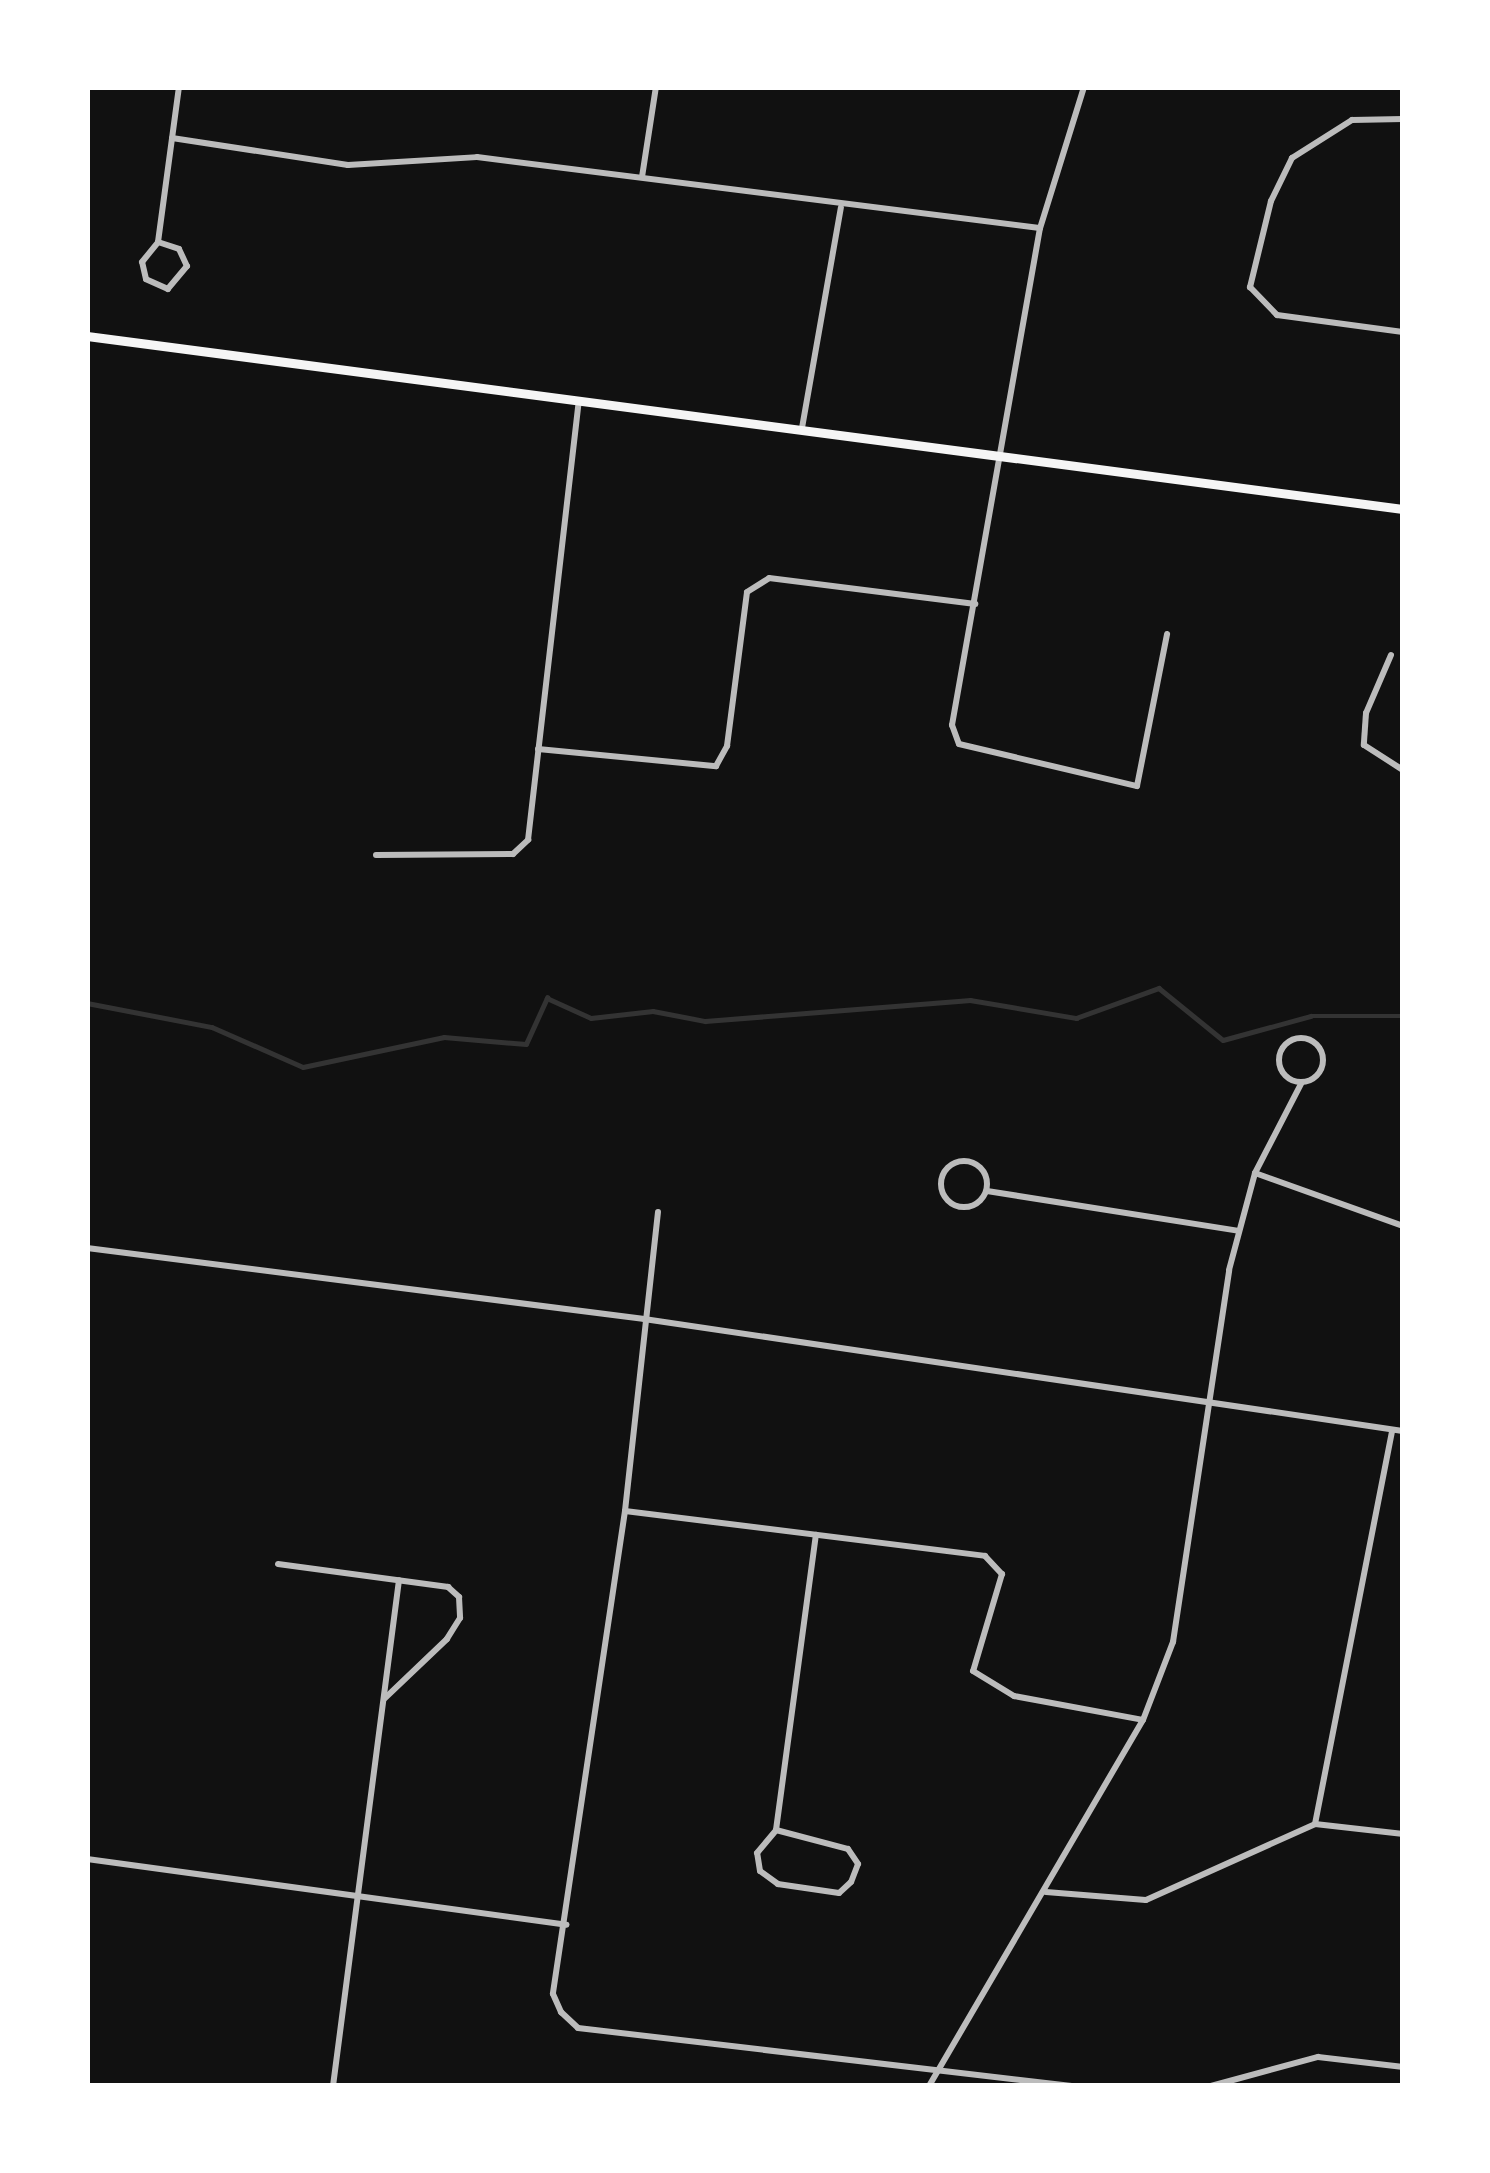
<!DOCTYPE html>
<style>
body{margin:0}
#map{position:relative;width:1490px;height:2173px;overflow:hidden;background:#111;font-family:"Exo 2",sans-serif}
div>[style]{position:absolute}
.stream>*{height:4.5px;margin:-2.25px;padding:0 2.25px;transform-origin:2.25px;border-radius:2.25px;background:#333}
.minor>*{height:6px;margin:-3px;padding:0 3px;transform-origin:3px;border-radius:3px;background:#bcbcbc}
.minor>.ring{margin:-3px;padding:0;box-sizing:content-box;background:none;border:6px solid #bcbcbc;border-radius:50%}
.secondary>*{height:9px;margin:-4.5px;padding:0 4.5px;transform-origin:4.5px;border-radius:4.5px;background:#f5f5f5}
span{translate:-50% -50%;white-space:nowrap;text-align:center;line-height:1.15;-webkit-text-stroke:12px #fff;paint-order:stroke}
.frame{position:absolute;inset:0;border:90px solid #fff;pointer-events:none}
</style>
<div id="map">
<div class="stream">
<div style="left:87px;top:1003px;width:127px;rotate:10.9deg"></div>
<div style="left:212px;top:1027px;width:99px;rotate:23.7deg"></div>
<div style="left:303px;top:1067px;width:144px;rotate:-12deg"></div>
<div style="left:444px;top:1037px;width:82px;rotate:4.9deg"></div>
<div style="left:526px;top:1044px;width:51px;rotate:-65.5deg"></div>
<div style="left:547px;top:998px;width:48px;rotate:24.4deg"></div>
<div style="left:591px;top:1018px;width:62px;rotate:-6.4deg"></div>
<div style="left:653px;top:1011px;width:53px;rotate:10.9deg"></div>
<div style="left:705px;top:1021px;width:266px;rotate:-4.5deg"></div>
<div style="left:970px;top:1000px;width:108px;rotate:9.6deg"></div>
<div style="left:1076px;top:1018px;width:88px;rotate:-19.9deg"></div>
<div style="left:1159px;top:988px;width:82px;rotate:39.1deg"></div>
<div style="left:1223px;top:1040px;width:91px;rotate:-15.3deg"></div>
<div style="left:1311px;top:1016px;width:92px"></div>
</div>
<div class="minor">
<div style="left:1084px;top:87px;width:148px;rotate:107.3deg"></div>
<div style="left:1040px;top:228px;width:505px;rotate:100.04deg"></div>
<div style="left:952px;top:725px;width:20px;rotate:70deg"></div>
<div style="left:959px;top:744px;width:183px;rotate:13.3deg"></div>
<div style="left:1137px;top:786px;width:155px;rotate:-78.8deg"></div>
<div style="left:1403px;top:119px;width:51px;rotate:178.9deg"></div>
<div style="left:1352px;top:120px;width:71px;rotate:147.7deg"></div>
<div style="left:1292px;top:158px;width:48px;rotate:116deg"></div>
<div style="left:1271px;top:201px;width:89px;rotate:103.7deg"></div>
<div style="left:1250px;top:287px;width:39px;rotate:46deg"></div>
<div style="left:1277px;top:315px;width:127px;rotate:7.7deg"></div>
<div style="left:172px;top:138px;width:178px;rotate:8.7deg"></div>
<div style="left:348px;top:165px;width:129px;rotate:-3.5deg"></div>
<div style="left:477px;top:157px;width:567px;rotate:7.19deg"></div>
<div style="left:642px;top:177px;width:91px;rotate:-81.2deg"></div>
<div style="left:158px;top:242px;width:22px;rotate:18deg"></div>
<div style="left:179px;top:249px;width:19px;rotate:65deg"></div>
<div style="left:187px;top:266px;width:30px;rotate:130deg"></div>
<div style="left:168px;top:289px;width:24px;rotate:-156deg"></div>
<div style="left:146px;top:279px;width:17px;rotate:-103deg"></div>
<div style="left:142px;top:262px;width:26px;rotate:-51deg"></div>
<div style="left:158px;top:242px;width:156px;rotate:-82.3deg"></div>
<div style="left:802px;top:428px;width:224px;rotate:-80deg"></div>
<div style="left:1391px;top:655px;width:63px;rotate:113.3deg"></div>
<div style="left:1366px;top:713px;width:32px;rotate:94deg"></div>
<div style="left:1364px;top:745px;width:46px;rotate:32.7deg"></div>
<div style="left:538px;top:749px;width:179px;rotate:5.5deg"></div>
<div style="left:716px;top:766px;width:23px;rotate:-61deg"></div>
<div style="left:727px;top:746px;width:155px;rotate:-82.6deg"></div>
<div style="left:747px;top:592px;width:26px;rotate:-32deg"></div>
<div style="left:769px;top:578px;width:208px;rotate:7.2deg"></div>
<div style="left:376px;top:855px;width:137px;rotate:-0.4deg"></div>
<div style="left:513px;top:854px;width:21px;rotate:-43deg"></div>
<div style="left:528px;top:840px;width:441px;rotate:-83.4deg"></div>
<div class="ring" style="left:1279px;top:1038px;width:38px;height:38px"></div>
<div class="ring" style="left:941px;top:1161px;width:40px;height:40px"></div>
<div style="left:1255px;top:1173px;width:157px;rotate:19.7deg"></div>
<div style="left:987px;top:1191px;width:255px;rotate:9deg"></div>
<div style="left:658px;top:1212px;width:301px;rotate:96.3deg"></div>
<div style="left:625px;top:1511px;width:488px;rotate:98.5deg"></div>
<div style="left:553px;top:1994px;width:20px;rotate:66deg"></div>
<div style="left:561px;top:2012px;width:23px;rotate:43deg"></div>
<div style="left:578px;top:2028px;width:497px;rotate:6.7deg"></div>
<div style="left:87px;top:1248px;width:562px;rotate:7.26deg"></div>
<div style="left:644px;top:1319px;width:767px;rotate:8.39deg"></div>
<div style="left:625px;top:1511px;width:363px;rotate:7.1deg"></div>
<div style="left:985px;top:1556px;width:25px;rotate:47deg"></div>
<div style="left:1002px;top:1574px;width:101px;rotate:106.6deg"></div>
<div style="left:973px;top:1671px;width:48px;rotate:31.4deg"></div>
<div style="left:1014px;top:1696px;width:131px;rotate:10.5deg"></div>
<div style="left:278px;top:1564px;width:172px;rotate:7.7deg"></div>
<div style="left:448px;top:1587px;width:15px;rotate:42deg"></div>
<div style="left:459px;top:1597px;width:21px;rotate:87deg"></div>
<div style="left:460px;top:1618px;width:25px;rotate:122deg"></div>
<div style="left:447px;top:1639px;width:86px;rotate:136.4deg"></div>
<div style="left:1315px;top:1824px;width:401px;rotate:-78.9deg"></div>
<div style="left:776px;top:1830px;width:74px;rotate:14.8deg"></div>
<div style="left:848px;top:1849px;width:18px;rotate:56deg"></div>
<div style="left:858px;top:1864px;width:19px;rotate:111deg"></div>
<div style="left:851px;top:1882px;width:16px;rotate:137deg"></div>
<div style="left:839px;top:1893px;width:62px;rotate:-171.6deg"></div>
<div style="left:778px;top:1884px;width:22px;rotate:-144deg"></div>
<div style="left:760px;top:1871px;width:18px;rotate:-99deg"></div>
<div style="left:757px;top:1853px;width:30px;rotate:-50deg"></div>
<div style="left:776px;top:1830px;width:298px;rotate:-82.3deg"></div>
<div style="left:87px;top:1859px;width:484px;rotate:7.8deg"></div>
<div style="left:1046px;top:1892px;width:100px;rotate:4.6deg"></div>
<div style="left:1146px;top:1900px;width:185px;rotate:-24.2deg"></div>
<div style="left:1315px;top:1824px;width:89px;rotate:6.5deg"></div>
<div style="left:333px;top:2086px;width:510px;rotate:-82.57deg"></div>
<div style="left:929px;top:2086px;width:424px;rotate:-59.7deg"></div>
<div style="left:1143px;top:1720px;width:84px;rotate:-69deg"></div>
<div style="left:1173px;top:1642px;width:376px;rotate:-81.4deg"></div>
<div style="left:1229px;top:1270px;width:100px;rotate:-75deg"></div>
<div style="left:1255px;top:1173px;width:102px;rotate:-62.7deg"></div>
<div style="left:1211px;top:2086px;width:111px;rotate:-15.2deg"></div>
<div style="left:1318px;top:2057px;width:86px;rotate:6.7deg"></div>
</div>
<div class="secondary">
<div style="left:87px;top:336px;width:1327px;rotate:7.49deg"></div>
</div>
<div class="frame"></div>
</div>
